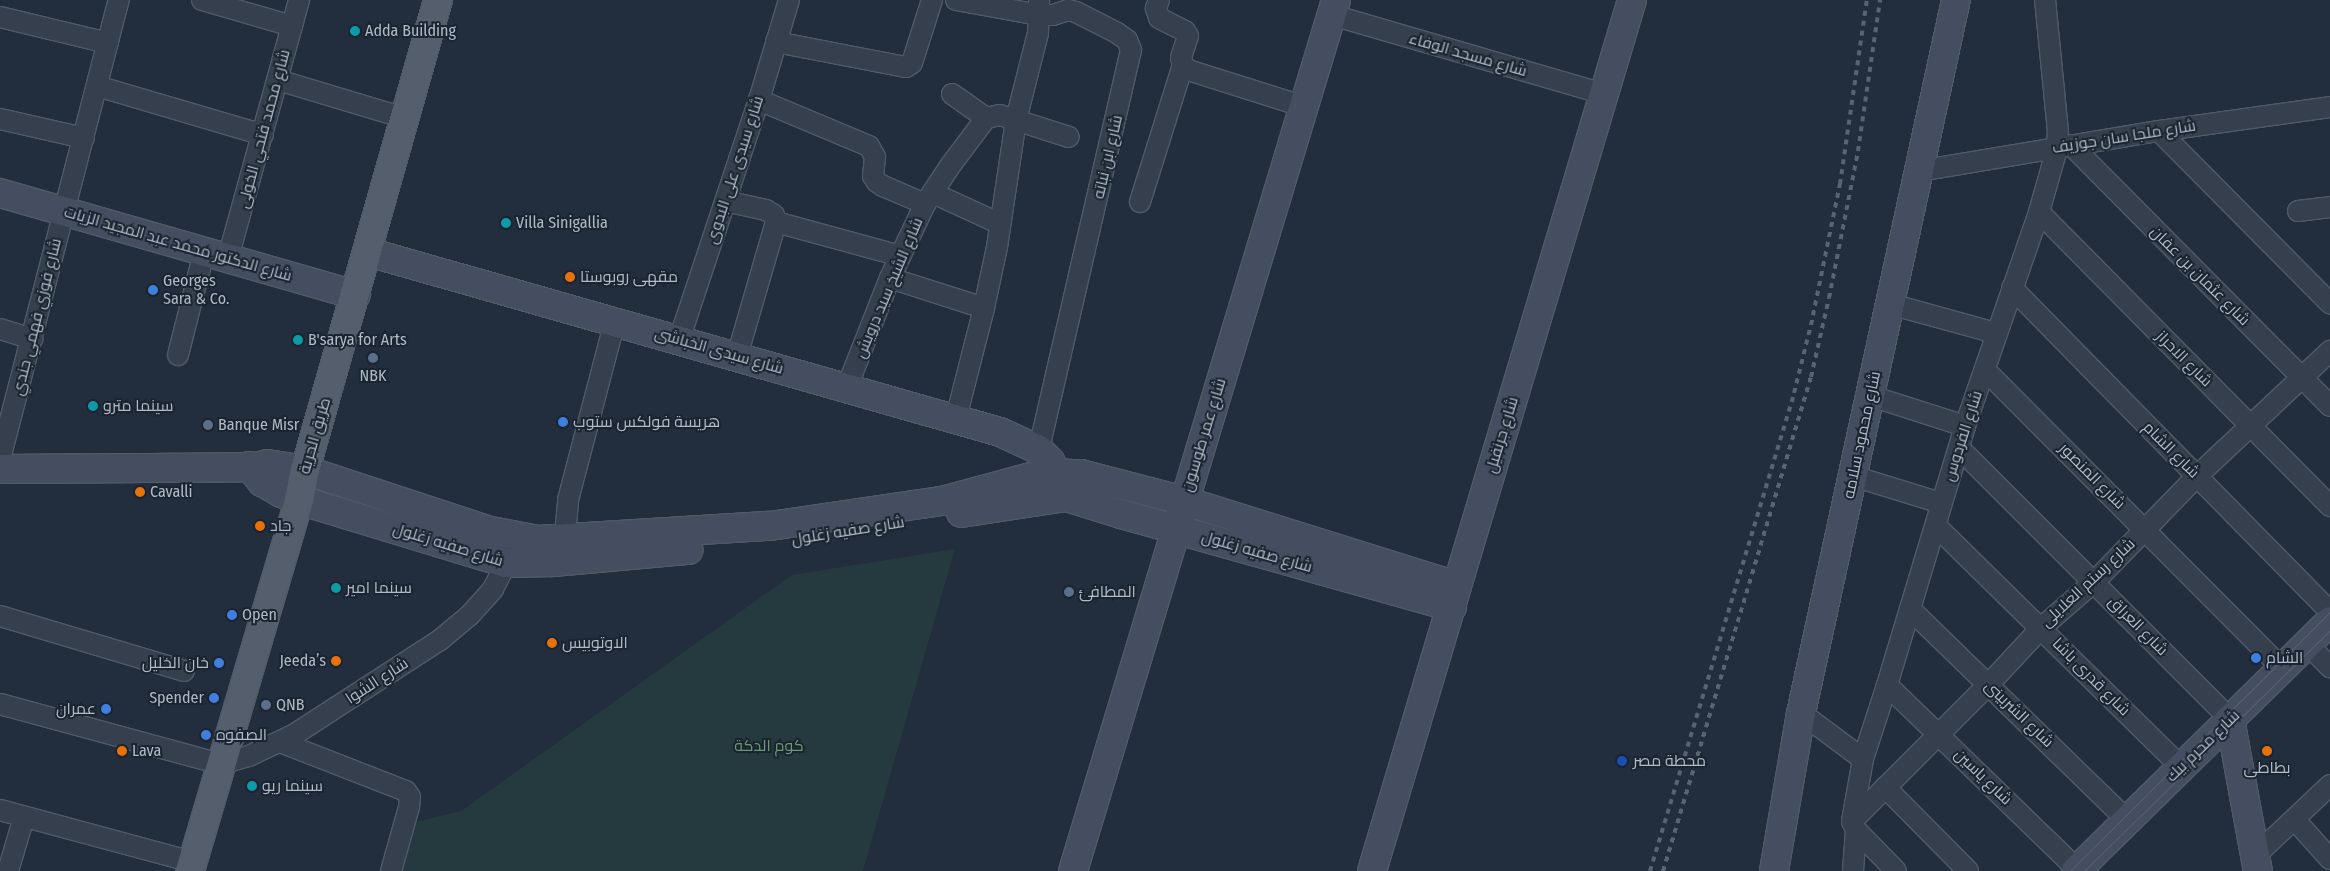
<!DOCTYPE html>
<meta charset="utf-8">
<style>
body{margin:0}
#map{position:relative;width:2330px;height:871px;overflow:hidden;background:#222d3d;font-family:"Fira Sans Condensed",Cairo,sans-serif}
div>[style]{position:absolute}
.green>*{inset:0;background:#243a3e}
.roads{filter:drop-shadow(1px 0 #515a67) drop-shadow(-1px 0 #515a67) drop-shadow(0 1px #515a67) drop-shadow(0 -1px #515a67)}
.street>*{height:20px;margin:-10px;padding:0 10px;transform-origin:10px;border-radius:10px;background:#363f4d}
.secondary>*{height:28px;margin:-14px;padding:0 14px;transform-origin:14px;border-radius:14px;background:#444e60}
.primary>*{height:28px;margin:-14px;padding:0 14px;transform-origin:14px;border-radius:14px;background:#545e6d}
.tram>*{height:1px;margin:-0.5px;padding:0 0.5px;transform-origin:0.5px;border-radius:0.5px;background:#586374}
.rail>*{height:4px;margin-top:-2px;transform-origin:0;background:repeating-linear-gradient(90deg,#586374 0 5px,transparent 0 10px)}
.dots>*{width:14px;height:14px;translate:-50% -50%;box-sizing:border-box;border:2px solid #1b2431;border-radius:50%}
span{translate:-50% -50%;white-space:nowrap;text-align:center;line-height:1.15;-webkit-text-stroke:4px #1b2431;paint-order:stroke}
.poi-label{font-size:16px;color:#b1bac8}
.left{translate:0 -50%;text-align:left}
.right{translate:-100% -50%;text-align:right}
.street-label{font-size:16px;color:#b1bac8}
.park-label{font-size:16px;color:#689a74}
</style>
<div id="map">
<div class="green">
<div style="clip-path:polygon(955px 549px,863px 871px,398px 871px,411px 823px,461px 811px,792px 575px)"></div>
</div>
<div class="roads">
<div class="street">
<div style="left:202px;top:0;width:94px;rotate:16.1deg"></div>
<div style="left:956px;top:0;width:84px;rotate:10.2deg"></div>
<div style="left:1039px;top:15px;width:14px"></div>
<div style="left:1053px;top:15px;width:16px;rotate:-18deg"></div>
<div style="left:1068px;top:10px;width:8px;rotate:14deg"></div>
<div style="left:1076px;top:12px;width:46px;rotate:27.1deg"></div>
<div style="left:1117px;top:33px;width:12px;rotate:35deg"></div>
<div style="left:1127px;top:40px;width:11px;rotate:68deg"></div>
<div style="left:1131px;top:50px;width:410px;rotate:103deg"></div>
<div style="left:1159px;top:0;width:9px;rotate:111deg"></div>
<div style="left:1156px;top:8px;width:10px;rotate:73deg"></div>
<div style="left:1159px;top:18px;width:29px;rotate:27deg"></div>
<div style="left:1185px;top:31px;width:6px;rotate:59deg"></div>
<div style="left:1188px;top:36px;width:23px;rotate:108deg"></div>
<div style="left:1181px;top:58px;width:7px;rotate:74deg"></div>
<div style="left:1183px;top:65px;width:7px;rotate:45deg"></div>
<div style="left:1188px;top:70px;width:120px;rotate:17.5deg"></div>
<div style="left:1332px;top:15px;width:283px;rotate:16.2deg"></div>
<div style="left:0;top:17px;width:111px;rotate:13.5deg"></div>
<div style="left:776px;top:42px;width:132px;rotate:10.9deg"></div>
<div style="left:906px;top:67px;width:7px;rotate:-34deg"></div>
<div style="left:912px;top:63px;width:66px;rotate:-72.4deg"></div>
<div style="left:278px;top:80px;width:133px;rotate:16.7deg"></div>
<div style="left:97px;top:86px;width:173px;rotate:16.4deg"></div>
<div style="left:952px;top:94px;width:42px;rotate:35.2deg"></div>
<div style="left:759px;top:100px;width:119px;rotate:22.7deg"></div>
<div style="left:869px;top:146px;width:13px;rotate:61deg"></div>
<div style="left:875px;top:157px;width:19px;rotate:96deg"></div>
<div style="left:873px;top:176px;width:7px;rotate:56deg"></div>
<div style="left:877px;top:182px;width:7px;rotate:34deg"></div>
<div style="left:883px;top:186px;width:46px;rotate:23.2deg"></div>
<div style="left:0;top:119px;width:86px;rotate:12.7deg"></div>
<div style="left:2159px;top:131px;width:243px;rotate:45.2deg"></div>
<div style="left:2071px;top:145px;width:368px;rotate:45.2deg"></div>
<div style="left:1919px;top:171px;width:243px;rotate:-9.5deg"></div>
<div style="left:2159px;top:131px;width:173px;rotate:-8deg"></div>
<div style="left:933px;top:193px;width:74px;rotate:24.8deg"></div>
<div style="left:725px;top:201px;width:42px;rotate:12.4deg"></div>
<div style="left:766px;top:210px;width:9px;rotate:32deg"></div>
<div style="left:774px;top:215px;width:7px;rotate:74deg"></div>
<div style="left:776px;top:222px;width:140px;rotate:106.2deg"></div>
<div style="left:1140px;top:202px;width:144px;rotate:-72.6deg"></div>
<div style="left:2298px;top:211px;width:32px;rotate:-7deg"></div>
<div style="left:2039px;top:212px;width:414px;rotate:45.3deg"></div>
<div style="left:776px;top:222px;width:129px;rotate:15.3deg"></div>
<div style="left:228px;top:258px;width:268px;rotate:-74.6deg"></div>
<div style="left:890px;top:278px;width:99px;rotate:17.7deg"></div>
<div style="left:2012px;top:288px;width:454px;rotate:45.5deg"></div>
<div style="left:1890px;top:304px;width:110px;rotate:15.3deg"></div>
<div style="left:0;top:329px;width:34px;rotate:17deg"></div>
<div style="left:679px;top:340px;width:253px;rotate:-71.6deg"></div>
<div style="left:759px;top:100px;width:104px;rotate:-73.3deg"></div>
<div style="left:178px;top:355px;width:106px;rotate:-75.8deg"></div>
<div style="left:1985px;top:370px;width:421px;rotate:45.1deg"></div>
<div style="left:847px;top:387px;width:117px;rotate:-68.5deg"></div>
<div style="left:890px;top:278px;width:82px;rotate:-64.7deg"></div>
<div style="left:925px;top:204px;width:45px;rotate:-56.7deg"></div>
<div style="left:950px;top:166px;width:60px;rotate:-53.1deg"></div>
<div style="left:986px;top:118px;width:14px;rotate:-12deg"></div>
<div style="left:1000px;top:115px;width:72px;rotate:17.7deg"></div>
<div style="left:1871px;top:396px;width:99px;rotate:17.7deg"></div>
<div style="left:956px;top:418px;width:114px;rotate:-75.7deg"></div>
<div style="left:984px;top:308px;width:62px;rotate:-78deg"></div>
<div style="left:997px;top:247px;width:128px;rotate:-81.5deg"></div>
<div style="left:1016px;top:120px;width:90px;rotate:-75.8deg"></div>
<div style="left:1038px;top:33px;width:33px;rotate:-88deg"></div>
<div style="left:1960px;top:449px;width:382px;rotate:45deg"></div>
<div style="left:0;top:459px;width:474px;rotate:-75.5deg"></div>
<div style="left:1853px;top:476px;width:92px;rotate:17.1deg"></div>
<div style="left:1936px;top:526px;width:344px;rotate:44.5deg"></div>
<div style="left:574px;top:549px;width:25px;rotate:-108deg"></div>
<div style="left:566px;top:525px;width:25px;rotate:-85deg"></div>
<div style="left:568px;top:500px;width:185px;rotate:-75.3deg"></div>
<div style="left:1910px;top:609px;width:303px;rotate:44.2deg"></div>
<div style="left:0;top:616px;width:192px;rotate:16.6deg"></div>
<div style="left:2307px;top:644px;width:33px;rotate:45deg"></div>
<div style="left:1887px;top:685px;width:266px;rotate:44.1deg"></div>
<div style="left:0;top:704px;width:229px;rotate:15.2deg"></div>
<div style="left:221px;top:764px;width:29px;rotate:-16deg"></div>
<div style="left:249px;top:756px;width:51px;rotate:-25.6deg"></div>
<div style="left:295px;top:734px;width:173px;rotate:-33deg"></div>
<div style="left:440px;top:640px;width:38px;rotate:-40deg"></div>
<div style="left:469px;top:616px;width:36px;rotate:-48deg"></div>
<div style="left:493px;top:589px;width:29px;rotate:-63deg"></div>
<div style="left:506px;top:563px;width:13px;rotate:-81deg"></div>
<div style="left:1801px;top:713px;width:77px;rotate:36.6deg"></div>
<div style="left:280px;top:742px;width:135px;rotate:21.3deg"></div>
<div style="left:406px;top:791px;width:7px;rotate:56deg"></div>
<div style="left:410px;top:797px;width:10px;rotate:96deg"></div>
<div style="left:409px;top:807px;width:66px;rotate:105.7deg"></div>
<div style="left:1885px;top:787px;width:118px;rotate:45.3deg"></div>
<div style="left:0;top:810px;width:200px;rotate:15.1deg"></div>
<div style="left:2295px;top:820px;width:52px;rotate:48.1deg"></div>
<div style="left:1852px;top:821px;width:194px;rotate:-45deg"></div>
<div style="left:1989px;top:684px;width:76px;rotate:-47.1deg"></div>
<div style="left:2041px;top:628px;width:70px;rotate:-41deg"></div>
<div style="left:2094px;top:582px;width:148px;rotate:-45.8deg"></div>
<div style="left:2197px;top:476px;width:183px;rotate:-43.2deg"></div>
<div style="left:1856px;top:830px;width:57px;rotate:45.7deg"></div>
<div style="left:2256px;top:855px;width:102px;rotate:-43.4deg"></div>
<div style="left:8px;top:871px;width:56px;rotate:-73.5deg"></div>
<div style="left:1853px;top:871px;width:41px;rotate:-85.8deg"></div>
<div style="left:1856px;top:830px;width:10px;rotate:-114deg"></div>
<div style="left:1852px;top:821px;width:63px;rotate:-79.9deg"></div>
<div style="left:1863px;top:759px;width:78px;rotate:-72deg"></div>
<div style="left:1887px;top:685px;width:270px;rotate:-73.2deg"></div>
<div style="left:1965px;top:426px;width:226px;rotate:-70.9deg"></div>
<div style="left:2039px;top:212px;width:66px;rotate:-74.1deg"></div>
<div style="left:2057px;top:149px;width:17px;rotate:-87deg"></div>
<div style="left:2058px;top:132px;width:133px;rotate:-95.6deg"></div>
</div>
<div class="secondary">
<div style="left:0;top:193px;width:370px;rotate:16deg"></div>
<div style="left:368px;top:252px;width:657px;rotate:15.9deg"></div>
<div style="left:1000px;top:432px;width:43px;rotate:24.8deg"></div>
<div style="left:1039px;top:450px;width:16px;rotate:45deg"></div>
<div style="left:1050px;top:461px;width:28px;rotate:64deg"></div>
<div style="left:249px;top:466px;width:21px;rotate:51deg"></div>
<div style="left:262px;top:482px;width:22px;rotate:30deg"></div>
<div style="left:281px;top:493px;width:19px;rotate:21deg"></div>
<div style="left:299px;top:500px;width:216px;rotate:16.9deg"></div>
<div style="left:506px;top:563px;width:47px;rotate:-1.2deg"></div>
<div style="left:553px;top:562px;width:136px;rotate:-5.1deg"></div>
<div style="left:0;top:469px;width:256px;rotate:-0.4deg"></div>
<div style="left:256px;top:467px;width:11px;rotate:-15deg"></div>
<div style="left:267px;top:464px;width:38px;rotate:9deg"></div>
<div style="left:305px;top:470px;width:196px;rotate:18.2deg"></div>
<div style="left:491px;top:531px;width:48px;rotate:10.8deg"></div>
<div style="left:538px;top:540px;width:232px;rotate:-3.5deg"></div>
<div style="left:770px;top:526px;width:174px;rotate:-8.3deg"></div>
<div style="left:942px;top:501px;width:107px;rotate:-15.2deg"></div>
<div style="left:1045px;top:473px;width:36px;rotate:2deg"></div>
<div style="left:1081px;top:474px;width:107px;rotate:14.6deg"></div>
<div style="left:1185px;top:501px;width:285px;rotate:17.4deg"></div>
<div style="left:961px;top:513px;width:106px;rotate:-8.7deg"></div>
<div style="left:1066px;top:497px;width:58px;rotate:17.2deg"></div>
<div style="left:1121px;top:514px;width:344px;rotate:15.7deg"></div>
<div style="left:2230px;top:719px;width:155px;rotate:79.6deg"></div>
<div style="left:1073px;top:871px;width:910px;rotate:-73.2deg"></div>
<div style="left:1372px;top:871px;width:909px;rotate:-73.38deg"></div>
<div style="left:1774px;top:871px;width:160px;rotate:-80.3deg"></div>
<div style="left:1801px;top:713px;width:730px;rotate:-77.74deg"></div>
<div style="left:2076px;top:871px;width:356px;rotate:-44.5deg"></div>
</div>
<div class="primary">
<div style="left:190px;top:871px;width:387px;rotate:-73.6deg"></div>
<div style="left:299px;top:500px;width:31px;rotate:-79deg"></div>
<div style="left:305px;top:470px;width:488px;rotate:-74.2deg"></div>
</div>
</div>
<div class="tram">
<div style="left:2070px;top:871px;width:367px;rotate:-44.9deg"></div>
<div style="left:2084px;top:871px;width:344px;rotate:-44.4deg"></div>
</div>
<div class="rail">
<div style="left:1650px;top:871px;width:499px;rotate:-73.2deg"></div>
<div style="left:1794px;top:393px;width:70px;rotate:-76deg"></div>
<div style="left:1811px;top:325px;width:144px;rotate:-78.4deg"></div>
<div style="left:1840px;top:184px;width:186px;rotate:-81.7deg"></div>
<div style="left:1663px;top:871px;width:516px;rotate:-73.32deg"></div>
<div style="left:1811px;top:377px;width:81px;rotate:-77.2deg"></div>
<div style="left:1829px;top:298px;width:150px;rotate:-78.8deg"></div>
<div style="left:1858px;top:151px;width:153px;rotate:-81.7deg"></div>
</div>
<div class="dots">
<div style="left:355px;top:31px;background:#0f9aa8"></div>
<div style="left:506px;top:223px;background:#0f9aa8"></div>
<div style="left:570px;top:277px;background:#e8710a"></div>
<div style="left:153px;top:290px;background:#3f7fe0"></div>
<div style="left:298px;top:340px;background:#0f9aa8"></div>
<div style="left:373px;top:358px;background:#5c6f8a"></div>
<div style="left:93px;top:406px;background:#0f9aa8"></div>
<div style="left:563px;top:422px;background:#3f7fe0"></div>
<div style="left:208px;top:425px;background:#5c6f8a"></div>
<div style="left:140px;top:492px;background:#e8710a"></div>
<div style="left:260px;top:526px;background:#e8710a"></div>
<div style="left:336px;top:588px;background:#0f9aa8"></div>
<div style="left:1069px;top:592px;background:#5c6f8a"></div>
<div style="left:232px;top:615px;background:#3f7fe0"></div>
<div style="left:552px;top:643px;background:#e8710a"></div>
<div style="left:2256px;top:658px;background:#3f7fe0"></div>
<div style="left:336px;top:661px;background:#e8710a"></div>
<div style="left:219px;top:663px;background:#3f7fe0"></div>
<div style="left:214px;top:698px;background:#3f7fe0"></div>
<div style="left:266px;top:705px;background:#5c6f8a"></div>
<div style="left:106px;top:709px;background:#3f7fe0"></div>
<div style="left:206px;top:735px;background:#3f7fe0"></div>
<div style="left:122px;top:751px;background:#e8710a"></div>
<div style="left:2267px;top:751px;background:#e8710a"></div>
<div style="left:1622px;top:761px;background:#1a4fb4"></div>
<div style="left:252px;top:786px;background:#0f9aa8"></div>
</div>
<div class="poi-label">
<span class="left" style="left:365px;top:31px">Adda Building</span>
<span class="left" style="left:516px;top:223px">Villa Sinigallia</span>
<span class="left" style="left:580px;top:277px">مقهى روبوستا</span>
<span class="left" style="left:163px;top:290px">Georges<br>Sara &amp; Co.</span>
<span class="left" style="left:308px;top:340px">B'sarya for Arts</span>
<span style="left:373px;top:376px">NBK</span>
<span class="left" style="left:103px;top:406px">سينما مترو</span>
<span class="left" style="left:573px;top:422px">هريسة فولكس ستوب</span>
<span class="left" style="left:218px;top:425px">Banque Misr</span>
<span class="left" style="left:150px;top:492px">Cavalli</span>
<span class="left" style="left:270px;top:526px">جاد</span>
<span class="left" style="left:346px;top:588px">سينما امير</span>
<span class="left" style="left:1079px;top:592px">المطافئ</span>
<span class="left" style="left:242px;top:615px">Open</span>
<span class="left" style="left:562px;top:643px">الاوتوبيس</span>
<span class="left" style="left:2266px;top:658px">الشام</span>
<span class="right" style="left:326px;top:661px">Jeeda’s</span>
<span class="right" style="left:209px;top:663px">خان الخليل</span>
<span class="right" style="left:204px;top:698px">Spender</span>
<span class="left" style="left:276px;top:705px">QNB</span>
<span class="right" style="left:96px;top:709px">عمران</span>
<span class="left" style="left:216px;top:735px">الصفوه</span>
<span class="left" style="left:132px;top:751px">Lava</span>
<span class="left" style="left:1633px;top:761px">محطة مصر</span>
<span style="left:2267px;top:768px">بطاطى</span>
<span class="left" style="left:262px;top:786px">سينما ريو</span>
</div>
<div class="street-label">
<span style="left:1468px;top:55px;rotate:16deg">شارع مسجد الوفاء</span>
<span style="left:264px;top:129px;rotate:-75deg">شارع محمد فتحي الخولى</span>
<span style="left:2124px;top:137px;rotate:-9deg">شارع ملجا سان جوزيف</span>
<span style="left:1108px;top:157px;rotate:-77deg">شارع ابن نباته</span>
<span style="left:735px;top:170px;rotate:-72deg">شارع سيدى على البدوى</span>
<span style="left:178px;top:244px;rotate:16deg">شارع الدكتور محمد عبد المجيد الزيات</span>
<span style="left:2200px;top:276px;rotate:45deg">شارع عثمان بن عفان</span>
<span style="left:889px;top:288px;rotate:-67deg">شارع الشيخ سيد درويش</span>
<span style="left:37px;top:317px;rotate:-76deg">شارع فوزي فهمي جندي</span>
<span style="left:719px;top:351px;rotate:16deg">شارع سيدى الخباشى</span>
<span style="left:2184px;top:359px;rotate:45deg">شارع الاحراز</span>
<span style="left:1204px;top:435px;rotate:-73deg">شارع عمر طوسون</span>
<span style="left:1502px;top:435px;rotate:-73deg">شارع جرنفيل</span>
<span style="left:1862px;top:435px;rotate:-78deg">شارع محمود سلامه</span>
<span style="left:315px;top:436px;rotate:-74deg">طريق الحرية</span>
<span style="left:1963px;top:436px;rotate:-72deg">شارع الفردوس</span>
<span style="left:2171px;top:450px;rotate:45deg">شارع الشام</span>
<span style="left:2092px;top:476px;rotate:45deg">شارع المنصور</span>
<span style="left:848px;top:531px;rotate:-9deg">شارع صفيه زغلول</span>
<span style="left:448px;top:545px;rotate:17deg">شارع صفيه زغلول</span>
<span style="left:1257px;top:552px;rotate:16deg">شارع صفيه زغلول</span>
<span style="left:2088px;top:583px;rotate:-43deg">شارع رستم العلايلى</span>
<span style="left:2138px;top:626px;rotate:45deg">شارع العراق</span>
<span style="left:2091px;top:677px;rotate:45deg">شارع قدرى باشا</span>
<span style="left:377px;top:681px;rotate:-33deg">شارع الشوا</span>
<span style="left:2019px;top:714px;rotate:44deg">شارع الشربينى</span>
<span style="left:2203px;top:746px;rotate:-44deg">شارع محرم بيك</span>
<span style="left:1983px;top:777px;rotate:44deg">شارع ياسين</span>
</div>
<div class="park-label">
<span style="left:769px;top:746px">كوم الدكة</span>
</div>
</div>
